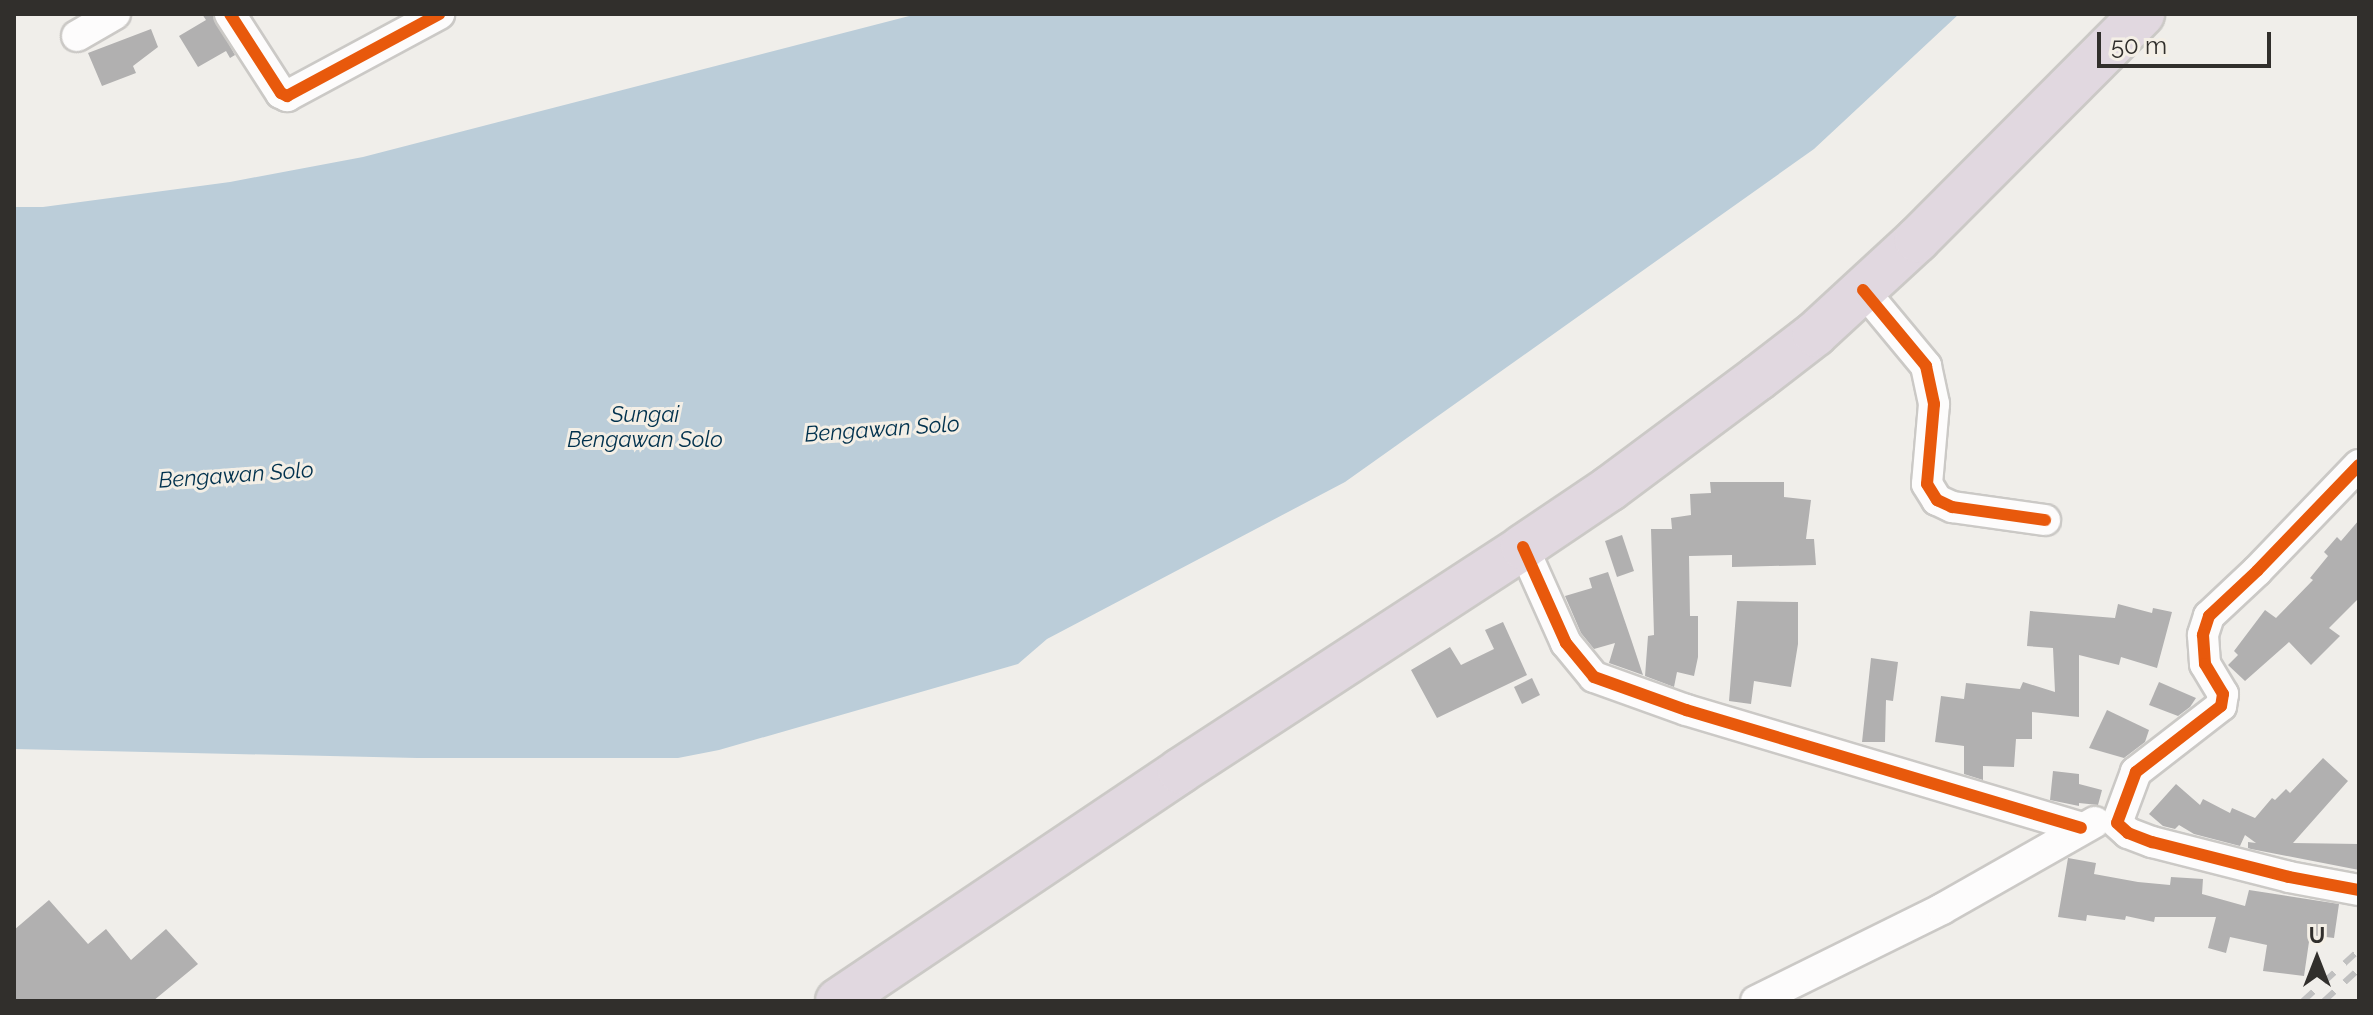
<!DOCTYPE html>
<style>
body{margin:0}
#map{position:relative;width:2373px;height:1015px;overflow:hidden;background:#f0eeea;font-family:Raleway,sans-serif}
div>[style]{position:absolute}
.water>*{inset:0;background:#bbcdd9}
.building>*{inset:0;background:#b1b0b0}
.roads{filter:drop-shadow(2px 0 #cbc9c6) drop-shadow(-2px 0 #cbc9c6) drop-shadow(0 2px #cbc9c6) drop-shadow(0 -2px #cbc9c6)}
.minor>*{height:30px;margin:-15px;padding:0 15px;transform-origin:15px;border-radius:15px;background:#fdfcfc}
.highway>*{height:44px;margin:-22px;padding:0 22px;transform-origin:22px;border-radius:22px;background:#e1d8e0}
.rail>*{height:6px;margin-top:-3px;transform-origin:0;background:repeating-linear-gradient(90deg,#c0c0c0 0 14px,transparent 0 28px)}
.cycleway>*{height:12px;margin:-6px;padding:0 6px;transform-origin:6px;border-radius:6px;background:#e8590c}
span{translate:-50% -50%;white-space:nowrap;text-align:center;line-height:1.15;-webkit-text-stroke:6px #f4efe6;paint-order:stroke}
.water-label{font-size:22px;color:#00314d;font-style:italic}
.frame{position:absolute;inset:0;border:16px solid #312f2c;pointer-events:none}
.north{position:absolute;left:2277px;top:919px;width:80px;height:80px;-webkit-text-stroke:6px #f4efe6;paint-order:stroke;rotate:0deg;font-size:22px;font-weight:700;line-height:32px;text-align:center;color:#312f2c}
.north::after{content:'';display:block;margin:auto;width:28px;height:36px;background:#312f2c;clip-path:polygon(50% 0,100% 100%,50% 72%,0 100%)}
.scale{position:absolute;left:2097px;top:32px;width:174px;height:36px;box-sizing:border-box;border:4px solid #312f2c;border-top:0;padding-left:10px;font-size:24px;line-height:28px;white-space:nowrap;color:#312f2c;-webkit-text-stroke:6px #f4efe6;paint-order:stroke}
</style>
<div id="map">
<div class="water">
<div style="clip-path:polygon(917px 14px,1959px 14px,1814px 149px,1345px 482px,1047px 639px,1018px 664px,719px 750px,678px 758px,417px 758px,14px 749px,14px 207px,43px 207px,230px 182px,363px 157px)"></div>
</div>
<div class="building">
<div style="clip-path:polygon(202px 14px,212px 14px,235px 55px,230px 58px,226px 51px,198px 67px,179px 36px,206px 20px)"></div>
<div style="clip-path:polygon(151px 29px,158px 47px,133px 66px,136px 73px,102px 86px,88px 53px)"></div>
<div style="clip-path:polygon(1710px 482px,1784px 482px,1784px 497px,1811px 500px,1806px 539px,1814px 539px,1816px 565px,1732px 567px,1732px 555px,1689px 556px,1690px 616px,1698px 616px,1698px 657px,1694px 676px,1677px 672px,1674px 687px,1645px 676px,1648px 636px,1654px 635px,1651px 529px,1672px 529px,1671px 518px,1691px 515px,1690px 494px,1711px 493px)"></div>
<div style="clip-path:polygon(2359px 520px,2359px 598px,2329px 628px,2340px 636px,2311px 665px,2289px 642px,2245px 681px,2228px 665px,2238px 655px,2234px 651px,2265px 610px,2276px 618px,2313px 580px,2310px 578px,2328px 556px,2324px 552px,2337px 537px,2341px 541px)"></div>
<div style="clip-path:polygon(1622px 535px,1634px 571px,1617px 577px,1605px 541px)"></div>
<div style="clip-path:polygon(1608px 572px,1631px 639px,1643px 675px,1609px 663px,1615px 643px,1594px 649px,1581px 633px,1565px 596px,1592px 588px,1589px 578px)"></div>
<div style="clip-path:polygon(1737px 601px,1798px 602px,1798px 644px,1791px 687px,1754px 681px,1751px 704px,1729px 701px)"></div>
<div style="clip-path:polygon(2118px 604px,2152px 613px,2153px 608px,2172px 612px,2157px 668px,2121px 657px,2119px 665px,2079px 655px,2079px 717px,2032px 712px,2032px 739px,2016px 739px,2014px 767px,1983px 766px,1983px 780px,1964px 774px,1964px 746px,1935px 742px,1941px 696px,1964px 699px,1966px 683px,2020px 689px,2023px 682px,2055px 692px,2053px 648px,2027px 646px,2030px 611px,2115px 618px)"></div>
<div style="clip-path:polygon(1503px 622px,1527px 675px,1437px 718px,1411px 670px,1450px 647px,1461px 665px,1494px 649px,1485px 630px)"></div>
<div style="clip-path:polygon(1871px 658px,1898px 662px,1893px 701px,1886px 700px,1885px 742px,1862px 742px)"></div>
<div style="clip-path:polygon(1532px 678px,1540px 695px,1522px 704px,1514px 687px)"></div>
<div style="clip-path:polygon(2159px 682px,2196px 698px,2190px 707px,2178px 716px,2149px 705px)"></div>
<div style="clip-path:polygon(2107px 710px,2149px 730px,2145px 742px,2124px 758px,2089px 748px)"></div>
<div style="clip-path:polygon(2323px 758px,2348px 781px,2293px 843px,2359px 844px,2359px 870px,2251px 849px,2248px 848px,2248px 842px,2256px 843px,2245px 835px,2240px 846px,2194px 834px,2179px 825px,2175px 829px,2163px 826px,2149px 814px,2176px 784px,2200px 805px,2203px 799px,2230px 813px,2232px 808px,2255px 818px,2272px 798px,2275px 800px,2286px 789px,2290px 793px)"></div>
<div style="clip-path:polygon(2053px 771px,2079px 774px,2079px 784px,2102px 790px,2098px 805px,2079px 803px,2079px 806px,2050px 800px)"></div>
<div style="clip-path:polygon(2068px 858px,2096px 863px,2094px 874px,2138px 882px,2170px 885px,2171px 877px,2203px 879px,2202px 894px,2245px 906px,2249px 890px,2339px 904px,2334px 938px,2310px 935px,2304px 976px,2263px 971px,2267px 945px,2230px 937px,2226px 953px,2208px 948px,2216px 917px,2155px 917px,2154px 922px,2126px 916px,2125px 920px,2087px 915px,2086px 921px,2058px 917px)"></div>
<div style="clip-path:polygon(49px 900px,88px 944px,106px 929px,131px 960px,166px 929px,198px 964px,153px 1001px,14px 1001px,14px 930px)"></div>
</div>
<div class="roads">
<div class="minor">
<div style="left:230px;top:14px;width:94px;rotate:57.2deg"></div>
<div style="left:281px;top:93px;width:7px;rotate:27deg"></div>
<div style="left:287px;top:96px;width:173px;rotate:-28.3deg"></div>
<div style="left:77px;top:36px;width:44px;rotate:-30.1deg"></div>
<div style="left:1863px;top:290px;width:99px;rotate:50.3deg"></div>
<div style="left:1926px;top:366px;width:39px;rotate:78deg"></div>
<div style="left:1934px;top:404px;width:80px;rotate:95deg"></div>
<div style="left:1927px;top:484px;width:19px;rotate:58deg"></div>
<div style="left:1937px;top:500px;width:17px;rotate:25deg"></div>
<div style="left:1952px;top:507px;width:94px;rotate:8deg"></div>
<div style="left:2359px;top:465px;width:147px;rotate:133.9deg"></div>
<div style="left:2257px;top:571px;width:66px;rotate:136.8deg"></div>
<div style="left:2209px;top:616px;width:20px;rotate:108deg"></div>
<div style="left:2203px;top:635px;width:29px;rotate:86deg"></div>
<div style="left:2205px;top:664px;width:35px;rotate:59deg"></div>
<div style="left:2223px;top:694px;width:12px;rotate:99deg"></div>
<div style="left:2221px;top:706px;width:108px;rotate:142.2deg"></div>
<div style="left:2136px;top:772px;width:54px;rotate:110.4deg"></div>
<div style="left:2117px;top:823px;width:15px;rotate:42deg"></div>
<div style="left:2128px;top:833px;width:26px;rotate:21deg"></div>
<div style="left:2152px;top:842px;width:141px;rotate:14.3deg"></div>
<div style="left:2289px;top:877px;width:71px;rotate:10.5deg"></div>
<div style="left:1523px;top:547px;width:105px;rotate:65.9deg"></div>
<div style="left:1566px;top:643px;width:44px;rotate:50.5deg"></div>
<div style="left:1594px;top:677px;width:98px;rotate:19.7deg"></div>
<div style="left:1686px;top:710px;width:412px;rotate:16.6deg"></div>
<div style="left:1756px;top:1001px;width:208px;rotate:-26.3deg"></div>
<div style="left:1942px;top:909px;width:176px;rotate:-29.6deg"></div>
</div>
<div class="highway">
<div style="left:838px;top:1001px;width:412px;rotate:-33.9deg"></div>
<div style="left:1180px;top:771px;width:410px;rotate:-33.1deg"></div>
<div style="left:1523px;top:547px;width:104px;rotate:-34deg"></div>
<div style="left:1609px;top:489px;width:186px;rotate:-36.7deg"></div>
<div style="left:1758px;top:378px;width:72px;rotate:-37.7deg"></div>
<div style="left:1815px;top:334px;width:139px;rotate:-42.7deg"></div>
<div style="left:1917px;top:240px;width:319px;rotate:-45.1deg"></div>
</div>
</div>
<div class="rail">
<div style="left:2303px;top:1001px;width:76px;rotate:-42.3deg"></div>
<div style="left:2324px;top:1001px;width:47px;rotate:-42.4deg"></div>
</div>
<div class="cycleway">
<div style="left:230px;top:14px;width:94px;rotate:57.2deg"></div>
<div style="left:281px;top:93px;width:7px;rotate:27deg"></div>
<div style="left:287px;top:96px;width:173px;rotate:-28.3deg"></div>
<div style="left:1863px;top:290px;width:99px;rotate:50.3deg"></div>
<div style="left:1926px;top:366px;width:39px;rotate:78deg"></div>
<div style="left:1934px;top:404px;width:80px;rotate:95deg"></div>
<div style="left:1927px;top:484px;width:19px;rotate:58deg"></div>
<div style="left:1937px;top:500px;width:17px;rotate:25deg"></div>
<div style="left:1952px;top:507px;width:94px;rotate:8deg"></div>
<div style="left:2359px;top:465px;width:147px;rotate:133.9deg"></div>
<div style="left:2257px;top:571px;width:66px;rotate:136.8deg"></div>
<div style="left:2209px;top:616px;width:20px;rotate:108deg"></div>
<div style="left:2203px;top:635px;width:29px;rotate:86deg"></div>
<div style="left:2205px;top:664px;width:35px;rotate:59deg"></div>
<div style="left:2223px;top:694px;width:12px;rotate:99deg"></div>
<div style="left:2221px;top:706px;width:108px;rotate:142.2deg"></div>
<div style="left:2136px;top:772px;width:54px;rotate:110.4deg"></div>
<div style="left:2117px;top:823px;width:15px;rotate:42deg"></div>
<div style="left:2128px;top:833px;width:26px;rotate:21deg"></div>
<div style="left:2152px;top:842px;width:141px;rotate:14.3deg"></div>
<div style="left:2289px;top:877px;width:71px;rotate:10.5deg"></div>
<div style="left:1523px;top:547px;width:105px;rotate:65.9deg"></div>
<div style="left:1566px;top:643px;width:44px;rotate:50.5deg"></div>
<div style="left:1594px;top:677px;width:98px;rotate:19.7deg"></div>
<div style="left:1686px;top:710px;width:412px;rotate:16.6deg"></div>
</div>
<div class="water-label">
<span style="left:645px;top:427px">Sungai<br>Bengawan Solo</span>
<span style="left:882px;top:429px;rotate:-4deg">Bengawan Solo</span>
<span style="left:236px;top:475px;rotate:-4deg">Bengawan Solo</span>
</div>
<div class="frame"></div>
<div class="north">U</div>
<div class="scale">50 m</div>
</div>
